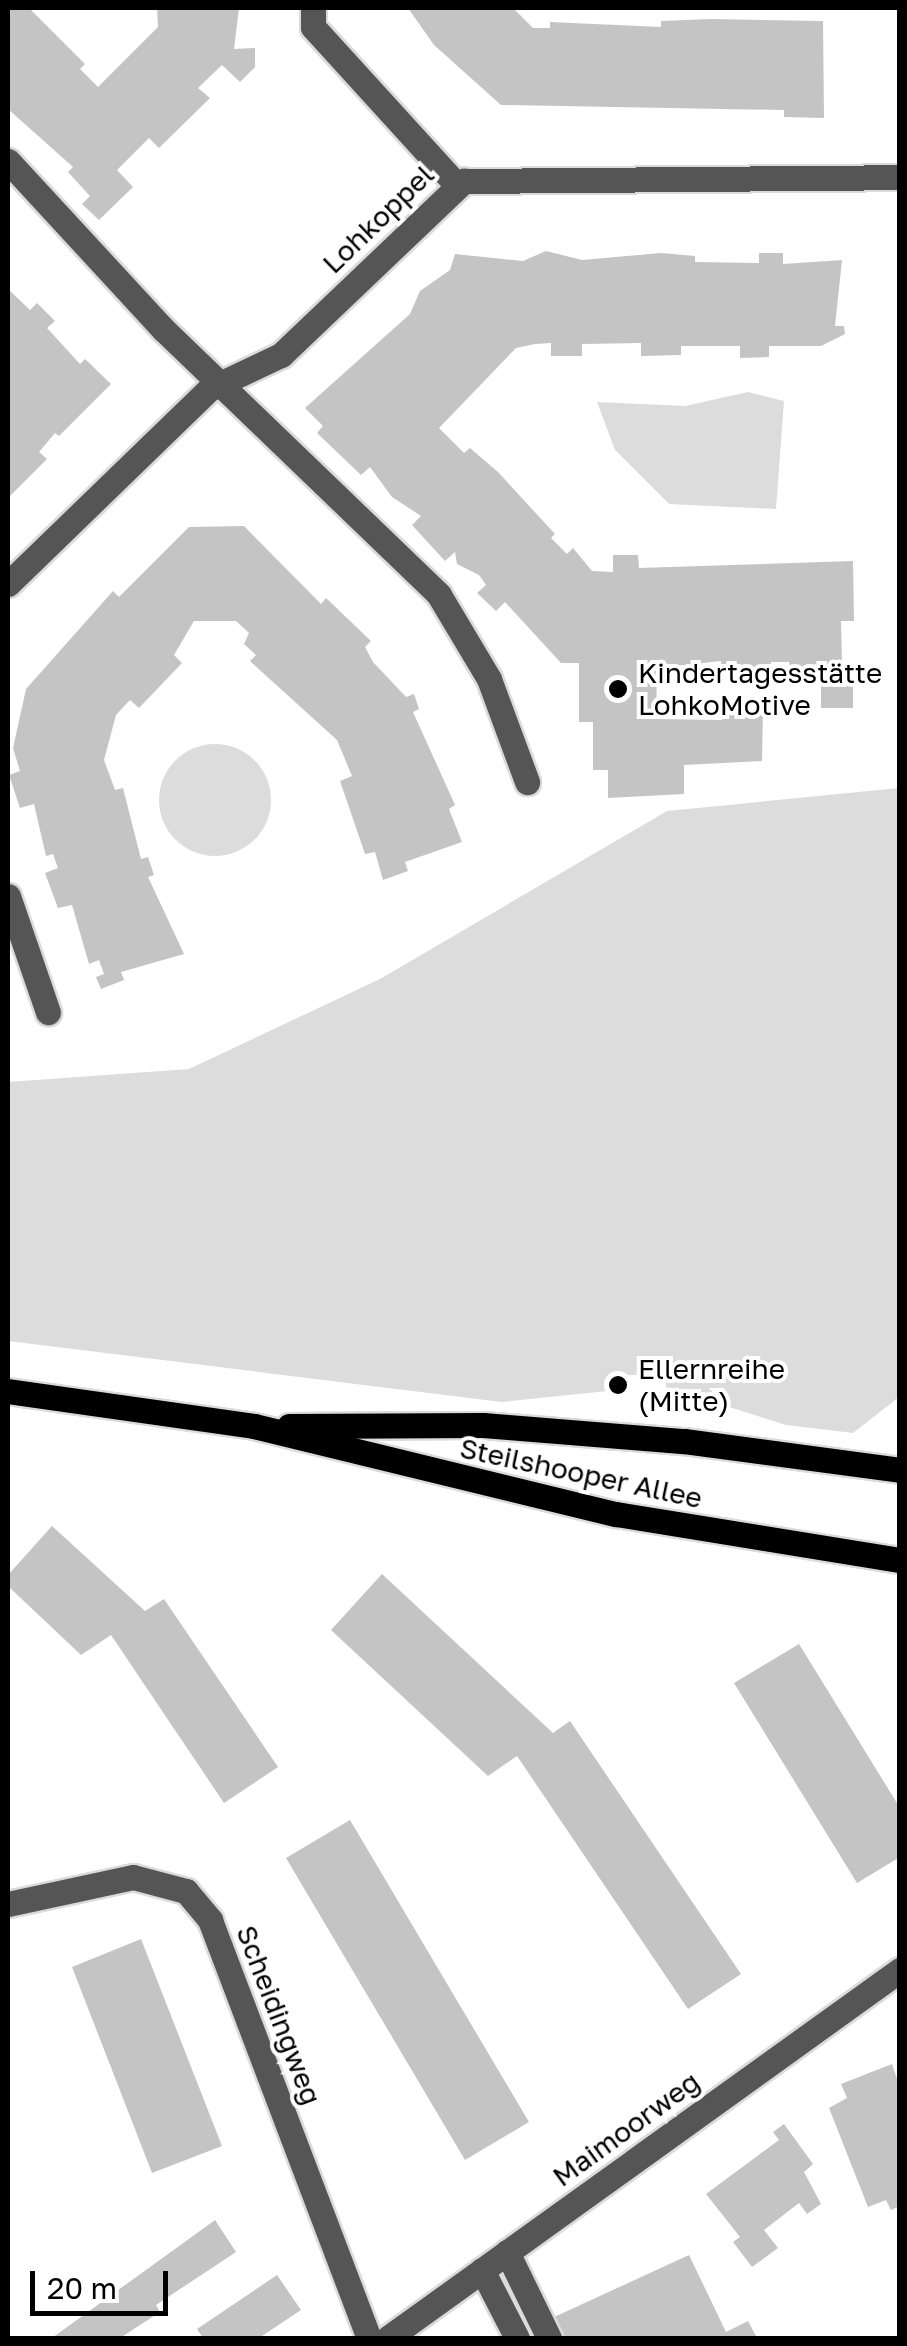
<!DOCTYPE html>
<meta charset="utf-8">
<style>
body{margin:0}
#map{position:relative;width:907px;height:2346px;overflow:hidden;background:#fff;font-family:"Golos Text",sans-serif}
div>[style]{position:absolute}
.green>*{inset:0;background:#dcdcdc}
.round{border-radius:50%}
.building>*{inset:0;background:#c4c4c4}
.roads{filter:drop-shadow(2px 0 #dbdbdb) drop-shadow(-2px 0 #dbdbdb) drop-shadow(0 2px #dbdbdb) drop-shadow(0 -2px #dbdbdb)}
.minor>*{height:25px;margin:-12.5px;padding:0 12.5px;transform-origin:12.5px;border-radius:12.5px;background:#555}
.major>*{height:25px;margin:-12.5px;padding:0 12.5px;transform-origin:12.5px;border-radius:12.5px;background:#000}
.dots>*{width:28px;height:28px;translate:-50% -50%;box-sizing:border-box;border:5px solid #fff;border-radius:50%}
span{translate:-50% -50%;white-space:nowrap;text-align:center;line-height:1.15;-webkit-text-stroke:8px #fff;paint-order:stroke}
.street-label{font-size:28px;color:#000}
.poi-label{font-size:28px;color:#000}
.left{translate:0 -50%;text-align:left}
.frame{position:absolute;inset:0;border:10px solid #000;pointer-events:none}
.scale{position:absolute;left:30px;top:2271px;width:138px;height:45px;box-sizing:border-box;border:5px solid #000;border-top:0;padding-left:12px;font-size:30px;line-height:35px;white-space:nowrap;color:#000;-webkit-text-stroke:8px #fff;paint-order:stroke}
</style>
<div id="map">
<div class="green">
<div style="clip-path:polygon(748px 392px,784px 401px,776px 509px,669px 504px,615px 450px,597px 402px,685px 406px)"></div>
<div class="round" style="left:159px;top:744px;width:112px;height:112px"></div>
<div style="clip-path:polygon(899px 788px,899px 1397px,853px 1433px,786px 1425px,666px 1387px,665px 1373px,617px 1376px,617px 1390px,502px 1402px,8px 1341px,8px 1082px,189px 1069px,380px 979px,667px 811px)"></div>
</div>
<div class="building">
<div style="clip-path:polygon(8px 8px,29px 8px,85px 64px,80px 69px,98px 87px,158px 27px,157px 8px,239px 8px,234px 49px,255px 48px,255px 67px,240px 82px,222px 65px,198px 88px,210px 98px,159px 148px,149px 138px,117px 170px,133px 187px,99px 220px,82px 204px,90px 196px,68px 172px,73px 167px,8px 109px)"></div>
<div style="clip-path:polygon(408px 8px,513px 8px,533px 28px,550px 28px,550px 22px,661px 27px,661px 21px,711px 19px,823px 21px,824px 118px,784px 117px,784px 110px,501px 105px,434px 45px)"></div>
<div style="clip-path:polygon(546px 251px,582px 260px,661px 253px,695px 256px,695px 262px,759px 263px,759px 253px,783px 253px,783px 264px,842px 260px,835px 326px,844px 326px,845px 334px,821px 346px,769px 346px,769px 357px,740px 358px,740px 346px,681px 346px,681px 355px,641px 356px,641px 343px,582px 344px,582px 356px,551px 356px,551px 343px,535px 344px,516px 348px,439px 428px,464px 453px,470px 448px,498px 472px,555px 534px,551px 538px,567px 554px,573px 548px,592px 571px,613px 572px,613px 555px,638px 555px,639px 568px,853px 561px,854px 621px,841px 621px,842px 663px,853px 664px,853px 708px,821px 708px,821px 669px,790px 669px,789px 662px,771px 662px,771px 670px,721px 670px,721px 661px,657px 668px,656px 719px,722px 720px,723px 711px,763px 711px,762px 761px,684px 765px,684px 794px,608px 798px,608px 770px,593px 770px,593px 722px,579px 722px,579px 663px,561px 663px,505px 602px,496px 611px,477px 593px,486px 585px,479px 575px,457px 564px,455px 552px,445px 561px,412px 525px,421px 516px,392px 497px,370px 467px,361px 475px,317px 433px,323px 426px,305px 408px,410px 314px,420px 291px,450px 270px,455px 254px,523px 261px)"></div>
<div style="clip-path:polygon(8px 289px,30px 310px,37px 303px,55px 321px,47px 328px,80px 364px,85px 359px,111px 384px,59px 436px,55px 433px,39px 452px,47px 459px,8px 498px)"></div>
<div style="clip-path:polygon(244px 526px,321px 604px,326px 598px,371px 641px,365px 647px,373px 662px,406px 697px,414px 694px,419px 709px,413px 712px,455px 805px,449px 809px,462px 842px,405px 862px,408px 871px,383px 880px,375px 852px,365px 854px,340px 781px,352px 776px,337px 740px,250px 661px,256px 655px,244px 644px,249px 633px,236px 621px,194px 621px,174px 655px,182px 663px,139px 708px,130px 700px,116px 715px,104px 760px,115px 790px,123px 788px,141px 859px,148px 857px,154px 875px,148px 877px,184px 954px,121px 972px,124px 980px,101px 989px,96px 977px,104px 974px,99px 960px,89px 964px,72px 905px,58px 908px,45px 873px,58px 868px,53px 854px,46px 856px,34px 804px,20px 808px,9px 775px,20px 771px,13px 748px,26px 689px,113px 591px,119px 597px,189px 527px)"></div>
<div style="clip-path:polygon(52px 1526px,145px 1611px,164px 1599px,278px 1767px,224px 1803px,111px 1635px,81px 1655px,8px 1586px,8px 1575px)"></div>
<div style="clip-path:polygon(382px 1574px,553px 1733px,570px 1721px,741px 1974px,688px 2009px,517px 1756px,488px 1776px,331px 1630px)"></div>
<div style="clip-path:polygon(799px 1644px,900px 1808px,900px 1857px,857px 1883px,734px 1683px)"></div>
<div style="clip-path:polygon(350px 1820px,529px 2122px,465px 2160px,286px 1858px)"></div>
<div style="clip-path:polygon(141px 1939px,222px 2146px,152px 2173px,72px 1967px)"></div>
<div style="clip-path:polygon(892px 2064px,900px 2088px,900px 2206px,891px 2210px,886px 2200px,868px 2207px,829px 2108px,847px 2098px,841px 2084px)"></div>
<div style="clip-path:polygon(784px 2124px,813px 2164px,804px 2172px,821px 2204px,807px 2214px,799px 2203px,764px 2230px,778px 2248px,752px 2267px,733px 2242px,740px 2237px,706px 2194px,779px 2140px,773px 2132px)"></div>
<div style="clip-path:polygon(215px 2220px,236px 2252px,156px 2305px,160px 2312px,120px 2338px,52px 2338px)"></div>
<div style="clip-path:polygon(689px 2255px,726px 2332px,748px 2321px,757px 2338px,562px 2338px,552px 2318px)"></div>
<div style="clip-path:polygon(277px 2275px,301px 2310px,259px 2338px,203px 2338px,197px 2329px)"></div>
</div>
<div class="roads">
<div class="minor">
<div style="left:313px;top:8px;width:19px;rotate:90deg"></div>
<div style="left:313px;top:27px;width:214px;rotate:47.7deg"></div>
<div style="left:8px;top:161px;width:229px;rotate:47.3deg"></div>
<div style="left:163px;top:329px;width:383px;rotate:43.9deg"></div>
<div style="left:439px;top:595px;width:98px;rotate:59.2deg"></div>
<div style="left:489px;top:679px;width:110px;rotate:69.7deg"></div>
<div style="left:8px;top:584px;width:280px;rotate:-44.1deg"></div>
<div style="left:209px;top:389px;width:80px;rotate:-25.3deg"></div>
<div style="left:281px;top:355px;width:253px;rotate:-43.6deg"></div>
<div style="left:464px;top:181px;width:436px;rotate:-0.5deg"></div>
<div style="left:8px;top:896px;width:123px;rotate:71deg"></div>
<div style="left:8px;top:1904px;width:128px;rotate:-12.2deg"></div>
<div style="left:133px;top:1877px;width:55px;rotate:14.8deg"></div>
<div style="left:186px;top:1891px;width:38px;rotate:50deg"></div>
<div style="left:210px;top:1920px;width:447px;rotate:69.2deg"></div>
<div style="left:507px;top:2252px;width:96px;rotate:64deg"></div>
<div style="left:482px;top:2270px;width:76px;rotate:62.8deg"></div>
<div style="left:388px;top:2338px;width:631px;rotate:-35.71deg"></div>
</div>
<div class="major">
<div style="left:8px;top:1391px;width:248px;rotate:8.1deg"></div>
<div style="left:254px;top:1426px;width:373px;rotate:13.7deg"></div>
<div style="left:616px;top:1514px;width:288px;rotate:9.2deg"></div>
<div style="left:289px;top:1426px;width:194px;rotate:-0.3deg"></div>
<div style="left:483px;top:1425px;width:202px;rotate:4.6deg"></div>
<div style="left:684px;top:1441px;width:218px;rotate:7.6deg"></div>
</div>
</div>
<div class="dots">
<div style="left:618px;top:689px;background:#000"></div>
<div style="left:618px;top:1385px;background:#000"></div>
</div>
<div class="street-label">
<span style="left:378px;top:219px;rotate:-44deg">Lohkoppel</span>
<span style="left:581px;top:1473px;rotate:12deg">Steilshooper Allee</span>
<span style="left:279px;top:2015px;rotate:69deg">Scheidingweg</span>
<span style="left:626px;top:2129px;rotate:-36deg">Maimoorweg</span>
</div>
<div class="poi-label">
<span class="left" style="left:638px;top:689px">Kindertagesstätte<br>LohkoMotive</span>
<span class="left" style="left:638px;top:1385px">Ellernreihe<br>(Mitte)</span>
</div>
<div class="frame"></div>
<div class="scale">20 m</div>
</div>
